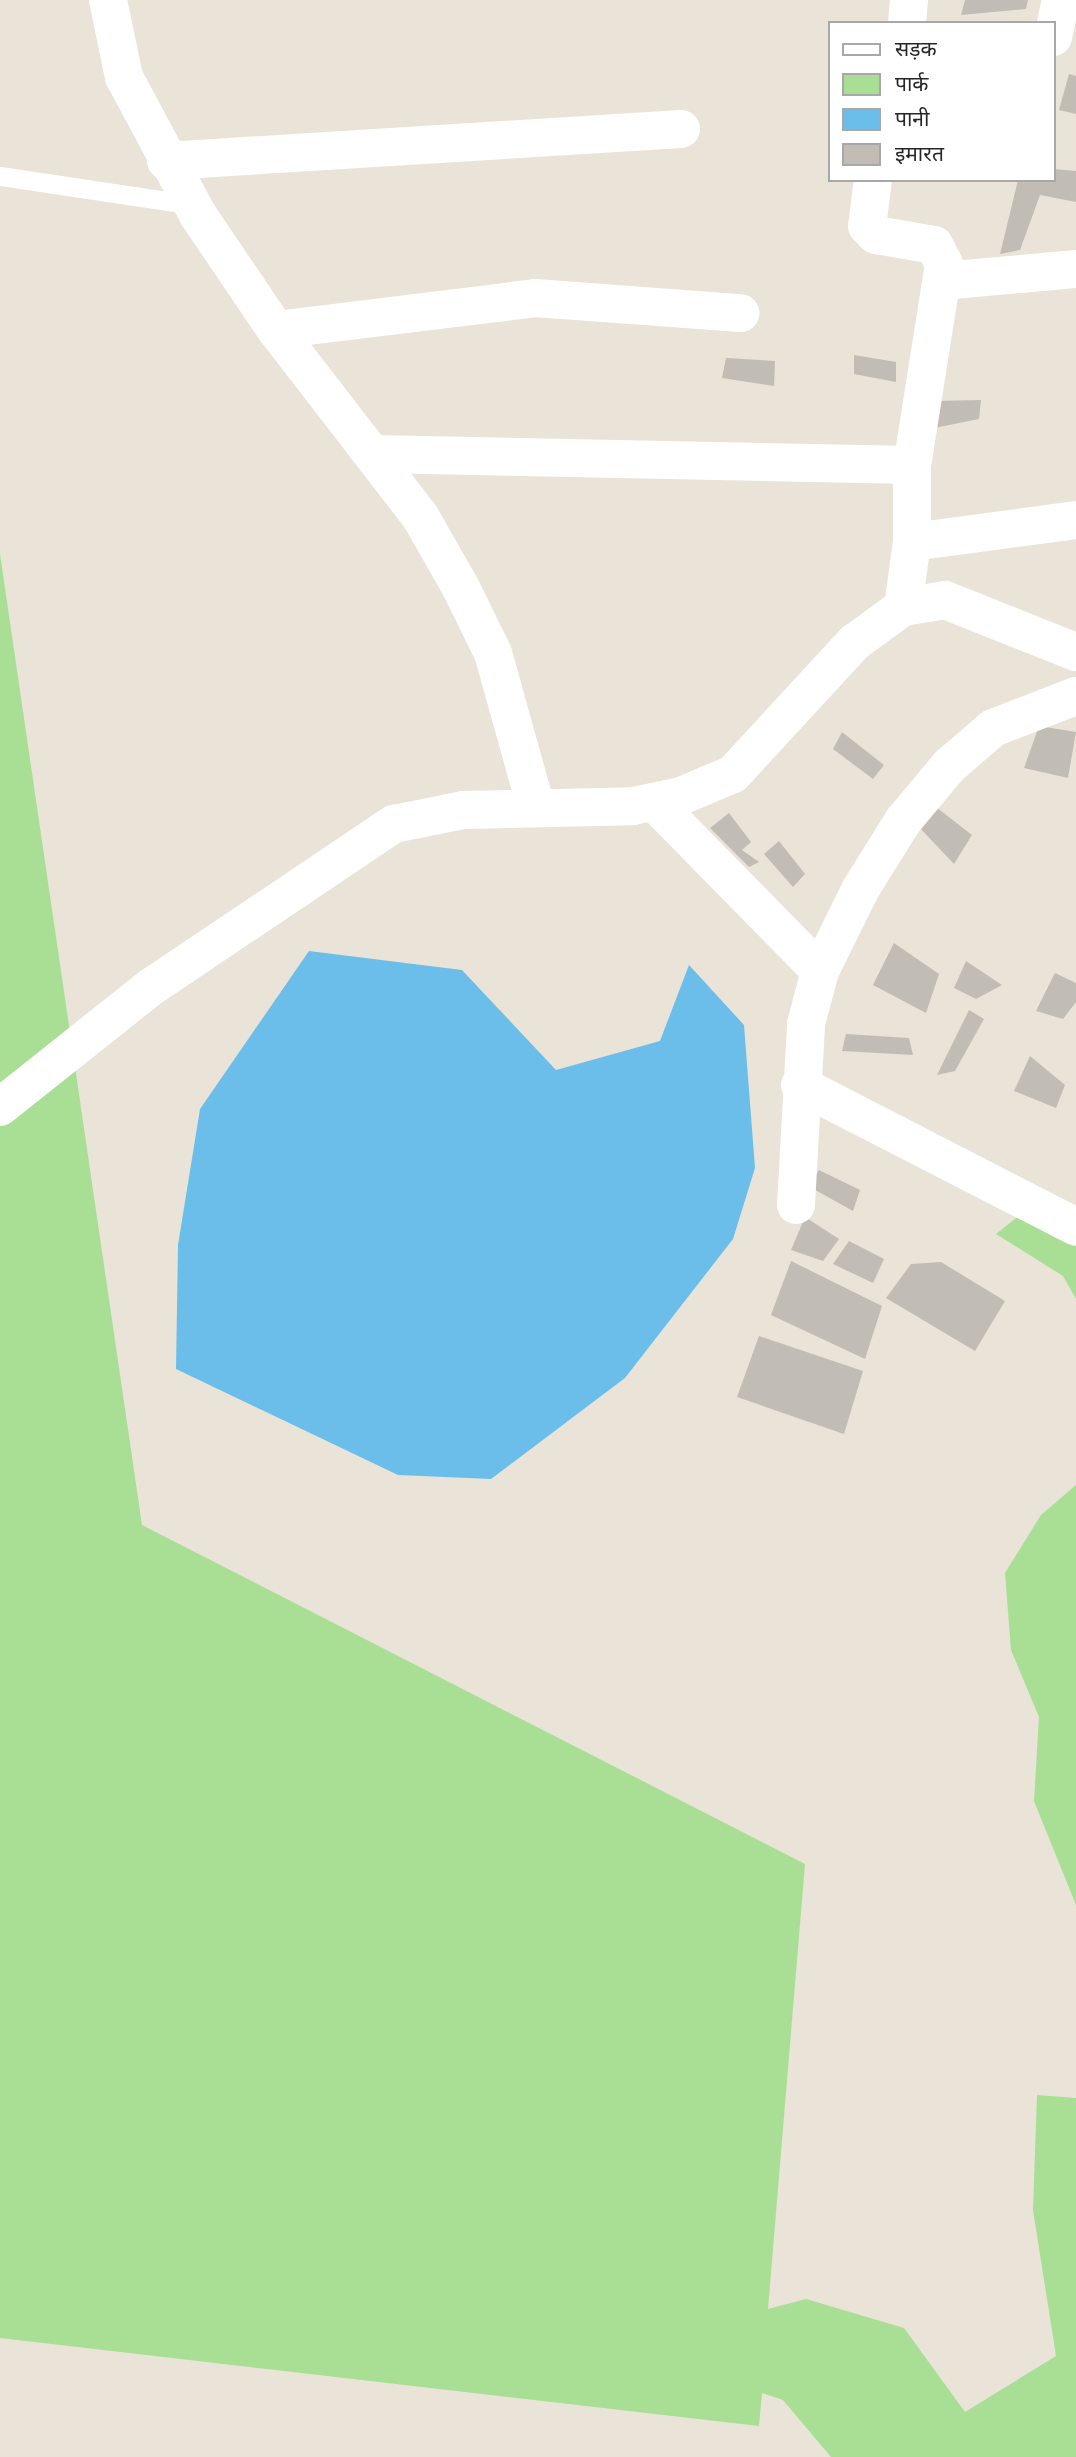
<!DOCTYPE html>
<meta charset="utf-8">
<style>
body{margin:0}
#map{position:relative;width:1076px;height:2457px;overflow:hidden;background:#e9e3d8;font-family:Commissioner,"Noto Sans Devanagari",sans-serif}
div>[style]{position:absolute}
.green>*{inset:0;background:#a8df95}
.water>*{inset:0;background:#6cbeea}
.building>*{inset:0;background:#c1bdb5}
.service>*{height:19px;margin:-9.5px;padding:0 9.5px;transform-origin:9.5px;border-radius:9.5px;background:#fff}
.minor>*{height:38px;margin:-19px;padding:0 19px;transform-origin:19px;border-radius:19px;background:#fff}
span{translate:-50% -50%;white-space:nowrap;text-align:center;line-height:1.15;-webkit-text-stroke:7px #fff;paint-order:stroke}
.legend{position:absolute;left:828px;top:21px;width:228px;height:161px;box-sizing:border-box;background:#fff;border:2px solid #a8a8a8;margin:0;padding:9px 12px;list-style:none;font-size:21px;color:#262626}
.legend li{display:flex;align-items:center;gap:14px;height:35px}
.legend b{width:35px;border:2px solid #a8a8a8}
</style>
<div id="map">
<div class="green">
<div style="clip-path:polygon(0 554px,142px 1525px,805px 1864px,768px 2309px,806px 2299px,904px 2328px,965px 2412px,1056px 2356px,1033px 2210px,1037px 2095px,1076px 2098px,1076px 2457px,831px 2457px,783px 2400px,762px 2393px,759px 2426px,0 2338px)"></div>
<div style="clip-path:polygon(1031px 1206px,1076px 1238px,1076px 1299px,1063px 1276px,996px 1234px)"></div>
<div style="clip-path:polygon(1076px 1485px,1076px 1905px,1034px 1801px,1039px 1717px,1011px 1650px,1005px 1573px,1041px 1515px)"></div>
</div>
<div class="water">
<div style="clip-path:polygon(309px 951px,462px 970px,556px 1070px,660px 1041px,689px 965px,744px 1025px,755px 1168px,733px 1239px,625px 1378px,491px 1479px,398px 1475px,176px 1369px,178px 1245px,200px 1109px)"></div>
</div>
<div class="building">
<div style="clip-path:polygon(965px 0,1028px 0,1026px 9px,961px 15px)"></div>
<div style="clip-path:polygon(1069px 74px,1076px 76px,1076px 114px,1059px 110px)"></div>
<div style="clip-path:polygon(1053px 169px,1076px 171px,1076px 202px,1040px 195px,1020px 250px,1000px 254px,1018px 180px,1053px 180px)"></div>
<div style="clip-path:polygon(854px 355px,896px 362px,896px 382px,854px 374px)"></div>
<div style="clip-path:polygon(726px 358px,775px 361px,774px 386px,722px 378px)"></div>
<div style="clip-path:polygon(981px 400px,979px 419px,934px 428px,934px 401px)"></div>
<div style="clip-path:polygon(1039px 726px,1076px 732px,1068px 778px,1024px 768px)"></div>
<div style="clip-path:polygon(842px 732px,884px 765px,873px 779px,833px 749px)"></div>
<div style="clip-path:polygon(932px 804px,972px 835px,954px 864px,919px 827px)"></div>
<div style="clip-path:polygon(729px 813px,751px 842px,742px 850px,759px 862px,749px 867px,710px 828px)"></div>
<div style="clip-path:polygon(779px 841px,805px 874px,793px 887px,764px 854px)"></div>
<div style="clip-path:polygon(894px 943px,939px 974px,926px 1013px,873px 985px)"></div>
<div style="clip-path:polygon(966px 961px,1002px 985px,976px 999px,954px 988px)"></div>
<div style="clip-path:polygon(1055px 973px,1076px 983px,1076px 1002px,1063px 1019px,1036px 1011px)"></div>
<div style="clip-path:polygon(969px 1010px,984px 1019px,955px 1071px,937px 1075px)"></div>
<div style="clip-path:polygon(846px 1034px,909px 1038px,913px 1055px,842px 1051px)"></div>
<div style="clip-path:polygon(1030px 1056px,1065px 1085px,1056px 1108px,1014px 1091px)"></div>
<div style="clip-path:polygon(819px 1170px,860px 1190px,853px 1211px,808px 1186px)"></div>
<div style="clip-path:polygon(805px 1217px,839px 1239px,823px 1261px,791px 1250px)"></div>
<div style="clip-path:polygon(849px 1241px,884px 1259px,873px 1283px,833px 1264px)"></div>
<div style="clip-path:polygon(791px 1261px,882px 1306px,865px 1359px,771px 1315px)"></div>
<div style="clip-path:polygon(941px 1262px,1005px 1301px,975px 1351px,886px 1298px,911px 1264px)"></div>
<div style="clip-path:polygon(759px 1336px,863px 1371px,844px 1434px,737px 1397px)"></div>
</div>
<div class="service">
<div style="left:0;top:176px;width:195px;rotate:8.5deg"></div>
</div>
<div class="minor">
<div style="left:108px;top:0;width:79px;rotate:78.3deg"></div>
<div style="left:124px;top:77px;width:157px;rotate:61.8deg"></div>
<div style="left:198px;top:215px;width:139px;rotate:55.9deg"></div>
<div style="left:276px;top:330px;width:235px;rotate:52.3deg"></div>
<div style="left:420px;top:516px;width:83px;rotate:60.3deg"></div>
<div style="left:461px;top:588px;width:72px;rotate:63.8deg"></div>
<div style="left:493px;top:653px;width:160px;rotate:74.4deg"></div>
<div style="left:907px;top:23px;width:23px;rotate:-85deg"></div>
<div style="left:1053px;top:37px;width:38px;rotate:-78deg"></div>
<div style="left:166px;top:161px;width:516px;rotate:-3.56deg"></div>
<div style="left:873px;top:180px;width:46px;rotate:97.4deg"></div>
<div style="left:867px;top:226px;width:13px;rotate:45deg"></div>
<div style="left:876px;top:235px;width:59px;rotate:9.8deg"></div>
<div style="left:934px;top:245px;width:21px;rotate:62deg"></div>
<div style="left:944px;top:264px;width:204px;rotate:99deg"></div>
<div style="left:912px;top:465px;width:77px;rotate:90deg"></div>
<div style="left:912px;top:542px;width:66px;rotate:97.9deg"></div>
<div style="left:942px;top:281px;width:135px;rotate:-5.1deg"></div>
<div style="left:276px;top:330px;width:261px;rotate:-7deg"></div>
<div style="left:535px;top:298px;width:206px;rotate:4.2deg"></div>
<div style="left:376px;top:454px;width:536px;rotate:1.18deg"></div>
<div style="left:912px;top:542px;width:165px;rotate:-7.6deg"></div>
<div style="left:654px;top:802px;width:237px;rotate:45.5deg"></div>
<div style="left:800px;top:1085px;width:310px;rotate:27.2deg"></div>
<div style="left:0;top:1107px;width:193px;rotate:-38.5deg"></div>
<div style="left:151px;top:987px;width:293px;rotate:-33.9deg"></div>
<div style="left:394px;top:824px;width:70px;rotate:-11.5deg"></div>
<div style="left:463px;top:810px;width:170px;rotate:-1.3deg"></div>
<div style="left:633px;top:806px;width:49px;rotate:-11.8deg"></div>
<div style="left:681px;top:796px;width:56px;rotate:-22.9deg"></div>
<div style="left:733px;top:774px;width:180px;rotate:-47.3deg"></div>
<div style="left:855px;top:642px;width:59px;rotate:-36.1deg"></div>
<div style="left:903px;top:607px;width:43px;rotate:-9.5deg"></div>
<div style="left:945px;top:600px;width:141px;rotate:21.7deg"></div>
<div style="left:796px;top:1205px;width:181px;rotate:-86.8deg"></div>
<div style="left:806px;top:1024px;width:55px;rotate:-75.2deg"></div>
<div style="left:820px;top:971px;width:90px;rotate:-63.7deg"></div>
<div style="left:860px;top:890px;width:81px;rotate:-58.1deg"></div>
<div style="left:903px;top:821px;width:72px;rotate:-50.1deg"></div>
<div style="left:949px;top:766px;width:58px;rotate:-40.8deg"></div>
<div style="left:993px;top:728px;width:89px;rotate:-21.1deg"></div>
</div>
<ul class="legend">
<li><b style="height:9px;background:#fff"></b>सड़क</li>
<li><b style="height:19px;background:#a8df95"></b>पार्क</li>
<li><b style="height:19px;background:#6cbeea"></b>पानी</li>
<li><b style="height:19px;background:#c1bdb5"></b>इमारत</li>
</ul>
</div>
